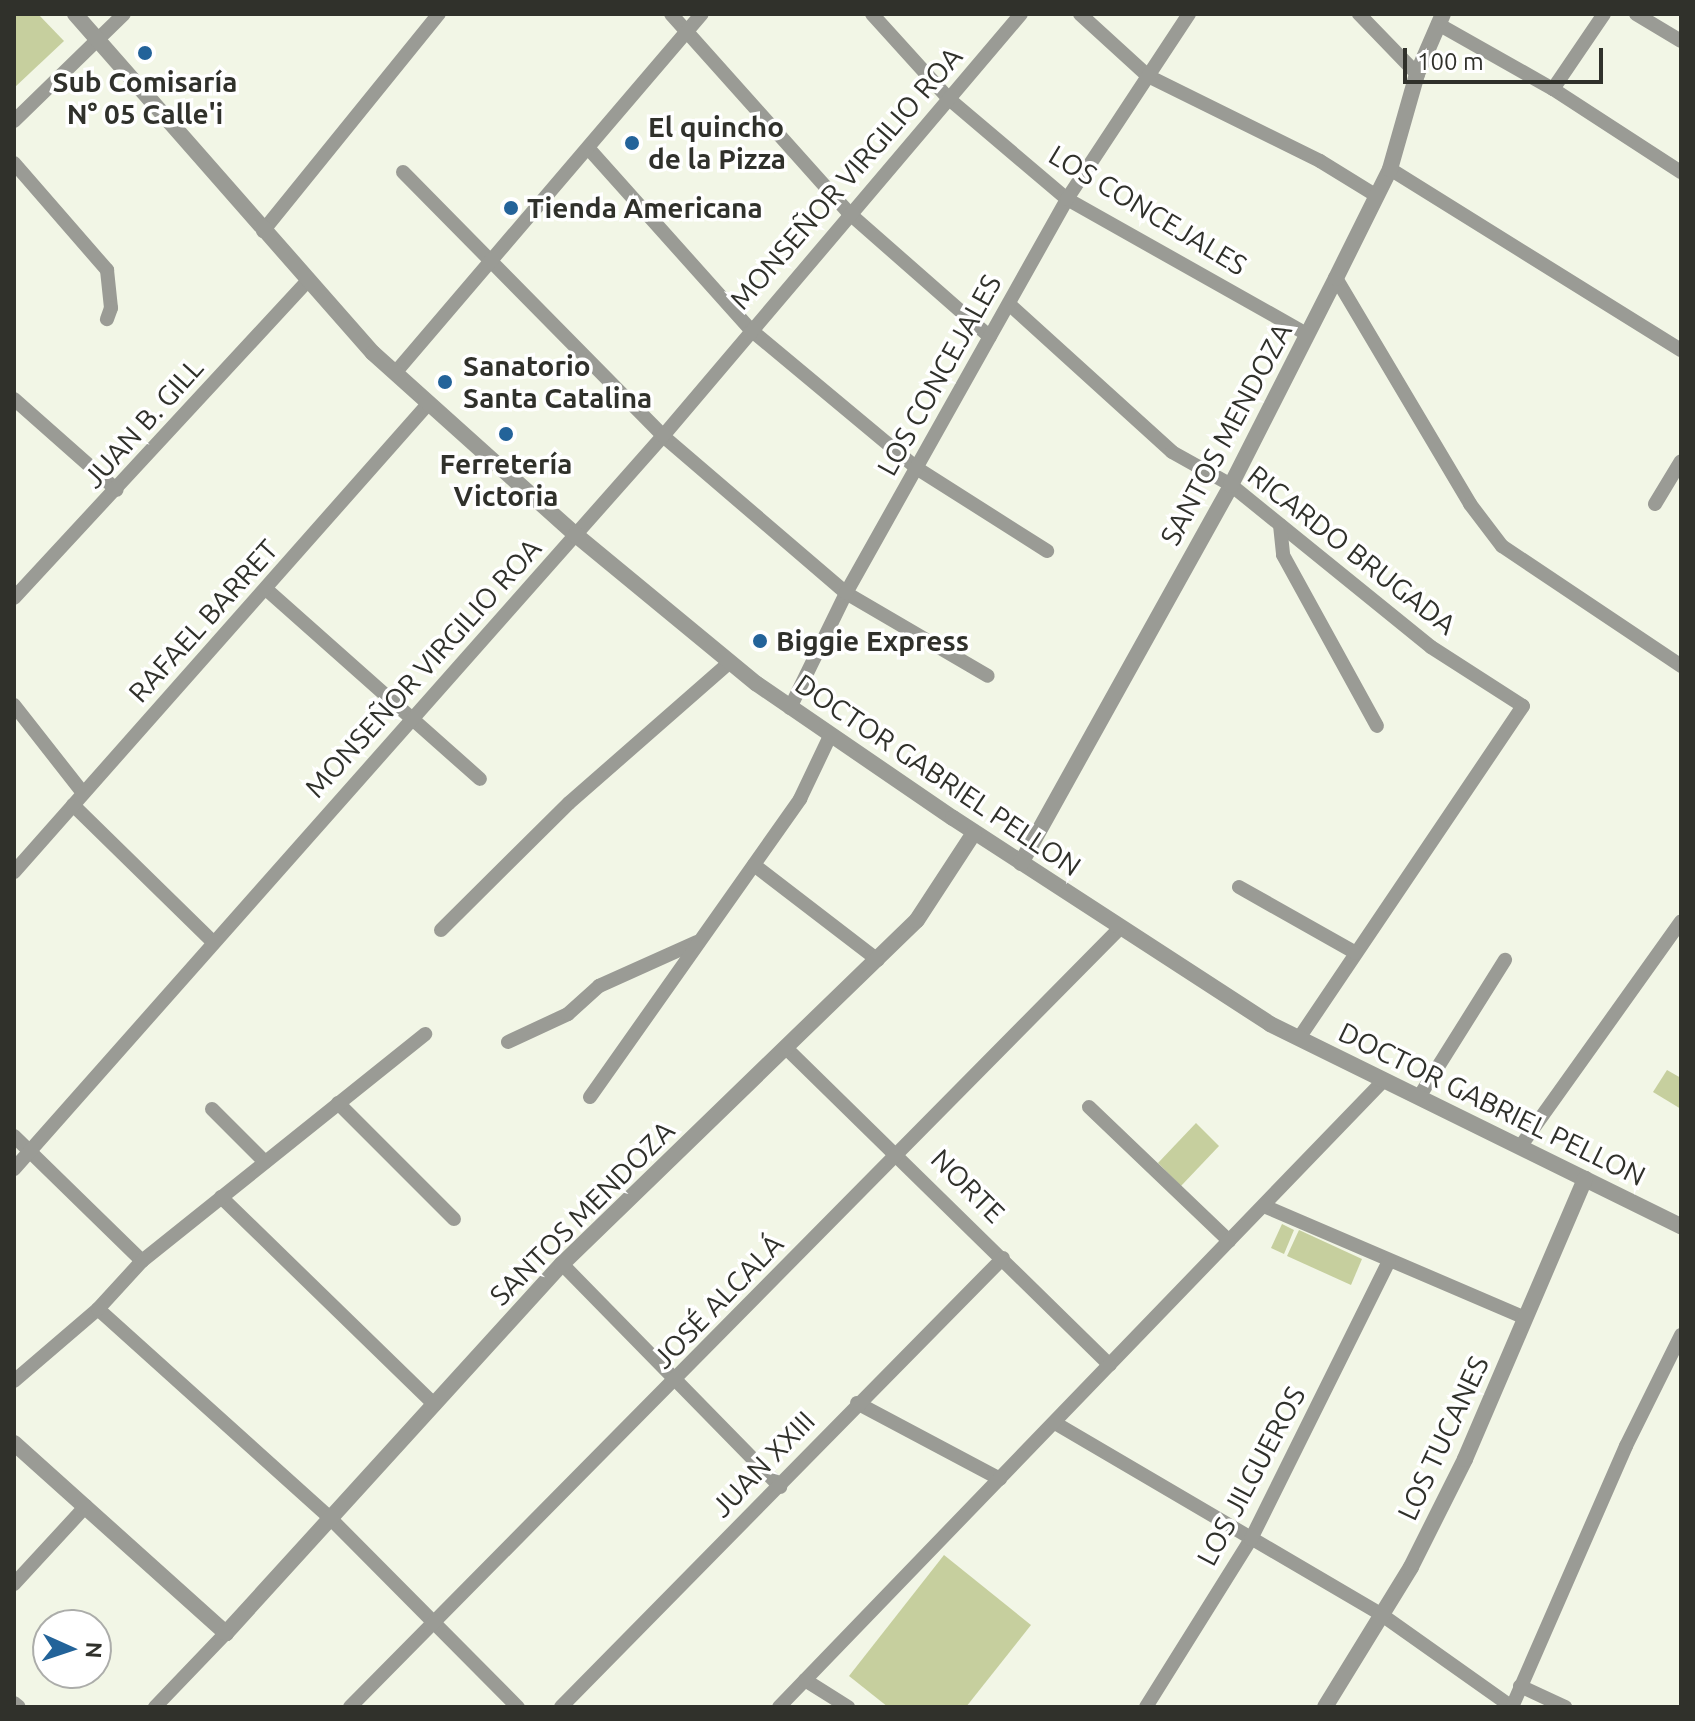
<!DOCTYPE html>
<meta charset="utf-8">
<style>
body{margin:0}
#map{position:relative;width:1695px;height:1721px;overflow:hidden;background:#f2f6e6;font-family:Ubuntu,sans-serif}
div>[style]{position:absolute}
.green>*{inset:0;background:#c6cf9e}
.minor>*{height:14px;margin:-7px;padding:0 7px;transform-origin:7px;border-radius:7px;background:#9a9b95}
.tertiary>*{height:16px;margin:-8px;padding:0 8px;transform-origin:8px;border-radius:8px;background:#9a9b95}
.dots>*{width:22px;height:22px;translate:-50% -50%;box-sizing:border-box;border:4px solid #fff;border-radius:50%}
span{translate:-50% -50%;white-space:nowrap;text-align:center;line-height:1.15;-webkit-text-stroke:7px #fff;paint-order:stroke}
.poi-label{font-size:28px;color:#30312b;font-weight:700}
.left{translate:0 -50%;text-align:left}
.street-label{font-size:28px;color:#30312b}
.frame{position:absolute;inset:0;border:16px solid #30312b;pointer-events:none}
.north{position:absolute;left:32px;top:1609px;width:80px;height:80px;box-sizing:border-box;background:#fff;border:2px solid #acadaa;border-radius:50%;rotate:93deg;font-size:22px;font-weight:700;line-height:32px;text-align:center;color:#30312b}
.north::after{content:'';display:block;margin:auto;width:28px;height:36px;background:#236399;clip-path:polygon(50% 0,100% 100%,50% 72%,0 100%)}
.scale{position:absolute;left:1403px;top:48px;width:200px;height:36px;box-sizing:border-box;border:4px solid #30312b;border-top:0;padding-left:10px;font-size:24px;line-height:28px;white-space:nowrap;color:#30312b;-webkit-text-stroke:6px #fff;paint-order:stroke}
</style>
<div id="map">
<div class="green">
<div style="clip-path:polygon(14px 14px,38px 14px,64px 41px,14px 88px)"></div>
<div style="clip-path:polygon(1667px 1070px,1681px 1078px,1681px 1109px,1653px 1092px)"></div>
<div style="clip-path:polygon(1196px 1123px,1219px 1146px,1181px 1186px,1158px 1163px)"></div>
<div style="clip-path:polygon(1282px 1224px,1294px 1230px,1284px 1254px,1271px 1248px)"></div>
<div style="clip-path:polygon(1299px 1230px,1362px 1259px,1351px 1285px,1287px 1256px)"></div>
<div style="clip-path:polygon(944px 1555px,1031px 1625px,966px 1707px,888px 1707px,849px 1676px)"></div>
</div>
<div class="minor">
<div style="left:671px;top:14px;width:268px;rotate:48.2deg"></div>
<div style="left:850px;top:214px;width:186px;rotate:41.3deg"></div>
<div style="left:872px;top:14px;width:115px;rotate:47.8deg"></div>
<div style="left:949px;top:99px;width:155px;rotate:40.3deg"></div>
<div style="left:1067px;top:199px;width:275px;rotate:29.4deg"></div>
<div style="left:1080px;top:14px;width:92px;rotate:42.4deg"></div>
<div style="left:1148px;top:76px;width:192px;rotate:26.3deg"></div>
<div style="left:1320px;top:161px;width:67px;rotate:31.6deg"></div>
<div style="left:1359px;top:14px;width:83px;rotate:46deg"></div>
<div style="left:1636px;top:14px;width:52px;rotate:31deg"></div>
<div style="left:1438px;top:24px;width:132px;rotate:29.5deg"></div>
<div style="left:1553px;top:89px;width:153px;rotate:33deg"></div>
<div style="left:1553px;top:89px;width:91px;rotate:-55.8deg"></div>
<div style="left:14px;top:121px;width:153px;rotate:-44.2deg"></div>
<div style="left:589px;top:149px;width:243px;rotate:48.2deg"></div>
<div style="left:751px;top:330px;width:217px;rotate:39.8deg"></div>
<div style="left:918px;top:469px;width:153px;rotate:32.4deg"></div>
<div style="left:14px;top:163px;width:142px;rotate:49deg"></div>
<div style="left:107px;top:270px;width:38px;rotate:84deg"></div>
<div style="left:111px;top:308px;width:12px;rotate:110deg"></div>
<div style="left:1390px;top:169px;width:343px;rotate:31.9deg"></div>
<div style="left:403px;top:172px;width:371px;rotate:45.4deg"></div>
<div style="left:663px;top:436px;width:241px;rotate:40.6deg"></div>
<div style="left:846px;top:593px;width:164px;rotate:30.3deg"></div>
<div style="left:263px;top:231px;width:279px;rotate:-51deg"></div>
<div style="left:1336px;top:278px;width:263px;rotate:59.3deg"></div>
<div style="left:1470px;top:504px;width:53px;rotate:52.7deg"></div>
<div style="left:1502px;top:546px;width:216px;rotate:33.8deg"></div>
<div style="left:1009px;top:304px;width:220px;rotate:42.2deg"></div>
<div style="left:1172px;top:452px;width:68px;rotate:29.2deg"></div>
<div style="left:1231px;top:485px;width:257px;rotate:39deg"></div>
<div style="left:1431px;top:647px;width:109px;rotate:32.7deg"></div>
<div style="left:1523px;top:706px;width:400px;rotate:124deg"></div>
<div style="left:395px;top:373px;width:472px;rotate:-49.5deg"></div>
<div style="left:14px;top:399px;width:137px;rotate:41.5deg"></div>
<div style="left:1655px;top:504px;width:50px;rotate:-58.8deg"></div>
<div style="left:1280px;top:525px;width:30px;rotate:84deg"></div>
<div style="left:1283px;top:555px;width:195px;rotate:61.2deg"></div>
<div style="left:266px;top:589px;width:286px;rotate:41.6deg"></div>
<div style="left:14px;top:598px;width:432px;rotate:-47.2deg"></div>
<div style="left:14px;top:705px;width:112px;rotate:51.9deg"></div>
<div style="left:790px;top:708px;width:128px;rotate:-64deg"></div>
<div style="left:846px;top:593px;width:452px;rotate:-60.7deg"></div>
<div style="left:1067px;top:199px;width:222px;rotate:-56.6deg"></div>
<div style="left:73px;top:805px;width:197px;rotate:44.4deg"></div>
<div style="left:754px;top:865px;width:156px;rotate:37.5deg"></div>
<div style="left:14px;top:872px;width:626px;rotate:-48.5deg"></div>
<div style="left:1239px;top:887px;width:134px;rotate:29.4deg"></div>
<div style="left:441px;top:930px;width:180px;rotate:-44.8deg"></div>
<div style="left:569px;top:803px;width:214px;rotate:-41.2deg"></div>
<div style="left:508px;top:1042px;width:66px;rotate:-25deg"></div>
<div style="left:568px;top:1014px;width:42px;rotate:-42.1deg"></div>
<div style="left:599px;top:986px;width:107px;rotate:-24.2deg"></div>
<div style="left:786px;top:1048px;width:453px;rotate:44.4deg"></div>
<div style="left:590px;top:1097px;width:365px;rotate:-54.8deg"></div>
<div style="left:800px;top:799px;width:70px;rotate:-64.5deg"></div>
<div style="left:1419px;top:1097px;width:162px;rotate:-57.9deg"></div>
<div style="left:338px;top:1103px;width:164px;rotate:45deg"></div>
<div style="left:1089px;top:1107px;width:194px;rotate:43.7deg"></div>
<div style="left:212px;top:1109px;width:75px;rotate:45deg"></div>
<div style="left:14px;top:1136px;width:179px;rotate:44.3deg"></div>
<div style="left:1520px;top:1147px;width:277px;rotate:-54.5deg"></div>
<div style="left:14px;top:1169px;width:979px;rotate:-48.48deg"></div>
<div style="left:663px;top:436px;width:553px;rotate:-49.69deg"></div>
<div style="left:221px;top:1197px;width:298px;rotate:44.2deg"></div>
<div style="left:1264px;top:1206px;width:284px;rotate:23.2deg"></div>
<div style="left:562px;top:1264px;width:312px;rotate:45.6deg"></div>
<div style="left:98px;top:1309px;width:315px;rotate:42deg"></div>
<div style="left:332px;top:1520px;width:264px;rotate:45.2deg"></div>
<div style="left:14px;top:1381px;width:111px;rotate:-40.6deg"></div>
<div style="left:98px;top:1309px;width:65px;rotate:-47.5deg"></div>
<div style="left:142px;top:1261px;width:363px;rotate:-38.7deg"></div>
<div style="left:857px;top:1403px;width:162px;rotate:28deg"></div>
<div style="left:1055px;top:1423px;width:379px;rotate:30.4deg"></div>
<div style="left:1382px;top:1615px;width:159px;rotate:35.3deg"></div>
<div style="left:14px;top:1584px;width:106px;rotate:-47.3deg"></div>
<div style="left:805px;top:1680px;width:51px;rotate:32.1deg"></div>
<div style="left:1520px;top:1686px;width:50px;rotate:25deg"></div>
<div style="left:14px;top:1703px;width:6px;rotate:39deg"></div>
<div style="left:155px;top:1707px;width:103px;rotate:-46.2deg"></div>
<div style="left:350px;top:1707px;width:1095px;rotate:-45.33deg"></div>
<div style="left:561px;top:1707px;width:630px;rotate:-45.45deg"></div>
<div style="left:779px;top:1707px;width:871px;rotate:-46.02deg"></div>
<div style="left:1146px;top:1707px;width:198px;rotate:-58deg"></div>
<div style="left:1251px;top:1539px;width:310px;rotate:-63.6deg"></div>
<div style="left:1512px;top:1707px;width:285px;rotate:-66.4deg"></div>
<div style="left:1626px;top:1446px;width:124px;rotate:-63.6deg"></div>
</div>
<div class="tertiary">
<div style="left:75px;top:14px;width:451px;rotate:48.7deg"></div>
<div style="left:373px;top:353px;width:273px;rotate:41.9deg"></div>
<div style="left:576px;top:535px;width:234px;rotate:39.5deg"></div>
<div style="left:757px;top:684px;width:237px;rotate:34.4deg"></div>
<div style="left:953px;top:818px;width:378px;rotate:33deg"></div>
<div style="left:1270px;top:1024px;width:458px;rotate:26.2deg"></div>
<div style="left:1021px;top:863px;width:432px;rotate:-60.9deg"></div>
<div style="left:1231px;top:485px;width:232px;rotate:-63.1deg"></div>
<div style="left:1336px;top:278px;width:122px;rotate:-63.6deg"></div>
<div style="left:1390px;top:169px;width:99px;rotate:-74.1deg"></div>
<div style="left:1417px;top:74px;width:65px;rotate:-66.6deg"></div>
<div style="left:14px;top:1443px;width:285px;rotate:41.9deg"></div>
<div style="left:226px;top:1633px;width:499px;rotate:-47.7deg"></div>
<div style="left:562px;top:1264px;width:494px;rotate:-44.1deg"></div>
<div style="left:917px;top:920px;width:104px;rotate:-56.8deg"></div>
<div style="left:1325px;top:1707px;width:164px;rotate:-58.4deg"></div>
<div style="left:1411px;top:1567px;width:121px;rotate:-63.4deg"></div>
<div style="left:1465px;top:1459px;width:305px;rotate:-66.8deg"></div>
</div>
<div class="dots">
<div style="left:145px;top:53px;background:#236399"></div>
<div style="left:632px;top:143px;background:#236399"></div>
<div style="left:511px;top:208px;background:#236399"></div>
<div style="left:445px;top:382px;background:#236399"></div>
<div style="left:506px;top:434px;background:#236399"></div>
<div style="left:760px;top:641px;background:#236399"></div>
</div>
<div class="poi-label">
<span style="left:145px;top:98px">Sub Comisaría<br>N° 05 Calle'i</span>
<span class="left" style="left:648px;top:143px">El quincho<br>de la Pizza</span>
<span class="left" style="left:527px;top:208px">Tienda Americana</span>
<span class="left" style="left:463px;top:382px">Sanatorio<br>Santa Catalina</span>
<span style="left:506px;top:480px">Ferretería<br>Victoria</span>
<span class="left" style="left:776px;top:641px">Biggie Express</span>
</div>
<div class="street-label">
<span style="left:846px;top:178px;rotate:-49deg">MONSEÑOR VIRGILIO ROA</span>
<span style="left:1148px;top:210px;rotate:31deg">LOS CONCEJALES</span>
<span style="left:939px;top:375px;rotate:-61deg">LOS CONCEJALES</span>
<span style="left:143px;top:423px;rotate:-48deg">JUAN B. GILL</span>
<span style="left:1226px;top:434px;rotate:-62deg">SANTOS MENDOZA</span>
<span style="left:1352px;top:550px;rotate:38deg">RICARDO BRUGADA</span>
<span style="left:203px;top:621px;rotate:-48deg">RAFAEL BARRET</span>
<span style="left:423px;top:668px;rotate:-48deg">MONSEÑOR VIRGILIO ROA</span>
<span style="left:938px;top:775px;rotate:34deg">DOCTOR GABRIEL PELLON</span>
<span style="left:1492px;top:1104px;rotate:26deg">DOCTOR GABRIEL PELLON</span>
<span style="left:968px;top:1186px;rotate:45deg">NORTE</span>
<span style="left:582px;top:1213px;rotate:-45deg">SANTOS MENDOZA</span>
<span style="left:718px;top:1301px;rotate:-46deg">JOSÉ ALCALÁ</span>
<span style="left:1443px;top:1438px;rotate:-65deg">LOS TUCANES</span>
<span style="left:763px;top:1464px;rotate:-46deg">JUAN XXIII</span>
<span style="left:1251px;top:1476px;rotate:-62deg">LOS JILGUEROS</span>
</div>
<div class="frame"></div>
<div class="north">N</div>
<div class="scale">100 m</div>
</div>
